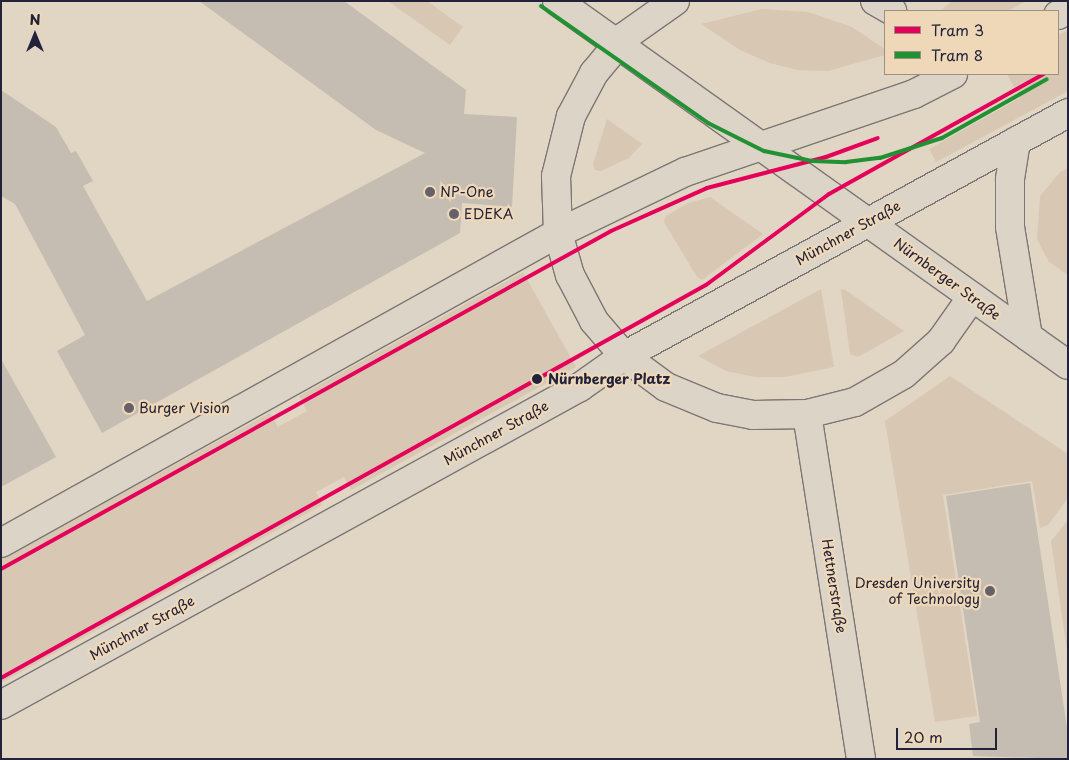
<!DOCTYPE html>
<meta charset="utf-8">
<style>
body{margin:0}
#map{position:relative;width:1069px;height:760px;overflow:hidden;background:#e1d5c4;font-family:"Playpen Sans",sans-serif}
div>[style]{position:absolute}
.green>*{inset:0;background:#d8c8b3}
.building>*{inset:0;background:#c6bdb2}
.roads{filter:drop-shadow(1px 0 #7c7774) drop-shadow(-1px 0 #7c7774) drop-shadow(0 1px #7c7774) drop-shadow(0 -1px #7c7774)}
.street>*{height:28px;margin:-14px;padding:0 14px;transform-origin:14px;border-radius:14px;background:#ddd4c8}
.secondary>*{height:28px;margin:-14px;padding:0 14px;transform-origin:14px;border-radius:14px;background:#ddd4c8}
.tram-1>*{height:4px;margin:-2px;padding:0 2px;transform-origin:2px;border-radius:2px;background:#e5005a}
.tram-2>*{height:4px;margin:-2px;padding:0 2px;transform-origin:2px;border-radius:2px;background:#229133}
.dots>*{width:14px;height:14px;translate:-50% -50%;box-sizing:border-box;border:2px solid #eed8b7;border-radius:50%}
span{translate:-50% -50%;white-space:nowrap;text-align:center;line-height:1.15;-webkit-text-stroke:4.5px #eed8b7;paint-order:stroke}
.poi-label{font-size:14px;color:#22223b}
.left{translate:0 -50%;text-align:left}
.right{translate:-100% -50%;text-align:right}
.street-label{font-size:14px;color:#22223b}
.stop-label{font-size:14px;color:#22223b;font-weight:700}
.frame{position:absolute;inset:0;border:2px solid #22223b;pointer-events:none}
.legend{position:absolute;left:884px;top:10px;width:175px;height:65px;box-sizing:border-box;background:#eed8b7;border:1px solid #9c8f85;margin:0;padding:6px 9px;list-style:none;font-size:15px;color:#22223b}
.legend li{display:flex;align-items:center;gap:10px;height:25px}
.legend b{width:25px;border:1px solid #9c8f85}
.north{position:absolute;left:10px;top:10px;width:50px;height:50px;-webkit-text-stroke:4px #eed8b7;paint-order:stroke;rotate:0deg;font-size:14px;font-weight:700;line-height:20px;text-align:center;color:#22223b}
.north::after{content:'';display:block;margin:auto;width:18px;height:22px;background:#22223b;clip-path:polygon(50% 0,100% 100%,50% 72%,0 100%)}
.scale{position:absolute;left:896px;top:728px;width:101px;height:22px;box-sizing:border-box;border:2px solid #22223b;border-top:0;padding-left:6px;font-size:15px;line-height:18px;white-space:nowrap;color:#22223b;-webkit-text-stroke:4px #eed8b7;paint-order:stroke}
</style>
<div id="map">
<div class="green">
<div style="clip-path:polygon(388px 1px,427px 1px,463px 27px,450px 45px)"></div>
<div style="clip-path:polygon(952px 1px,1026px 1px,1008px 11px,940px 11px)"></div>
<div style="clip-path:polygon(762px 9px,808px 12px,852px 27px,885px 49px,885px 55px,828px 71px,797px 70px,770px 63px,740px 50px,701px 24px)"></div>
<div style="clip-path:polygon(1068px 30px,1068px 91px,936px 162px,929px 149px,1020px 98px,1007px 74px,1058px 74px,1058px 35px)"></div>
<div style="clip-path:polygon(607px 119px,642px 144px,629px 158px,601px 171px,595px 170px,593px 164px)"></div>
<div style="clip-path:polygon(1068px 168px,1068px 275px,1049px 262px,1037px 239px,1040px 196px,1060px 172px)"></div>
<div style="clip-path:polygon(710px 197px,763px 234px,702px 280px,697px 277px,664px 222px,666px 216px,688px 203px)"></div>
<div style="clip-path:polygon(523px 272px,576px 367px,351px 490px,344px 477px,316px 492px,322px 505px,1px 683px,1px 559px,270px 413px,278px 427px,307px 411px,299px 396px)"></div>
<div style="clip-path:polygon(821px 289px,834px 367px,785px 377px,755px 377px,726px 371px,698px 356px)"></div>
<div style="clip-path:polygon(844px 289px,904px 331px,858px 357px,850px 354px,841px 290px)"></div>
<div style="clip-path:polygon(950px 376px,1068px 454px,1068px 498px,1048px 525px,1040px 528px,1032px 481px,943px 495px,977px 716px,935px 722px,885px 421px)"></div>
<div style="clip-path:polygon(1068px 520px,1068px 657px,1051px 541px)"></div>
</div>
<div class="building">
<div style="clip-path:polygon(199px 1px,344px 1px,466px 90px,464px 114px,517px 117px,512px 207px,462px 203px,460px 233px,102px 433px,57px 351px,85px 335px,15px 204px,1px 196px,1px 90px,56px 127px,71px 153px,76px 151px,93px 181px,83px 186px,147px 301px,425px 153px,376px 130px)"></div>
<div style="clip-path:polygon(1px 359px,56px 457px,1px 487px)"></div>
<div style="clip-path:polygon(1030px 483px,1068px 734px,1068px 759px,973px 756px,969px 724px,980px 722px,946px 496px)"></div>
</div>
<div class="roads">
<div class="street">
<div style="left:675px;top:1px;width:62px;rotate:144.8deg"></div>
<div style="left:624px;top:37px;width:47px;rotate:129.8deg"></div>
<div style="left:594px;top:73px;width:49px;rotate:118.1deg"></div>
<div style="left:571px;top:116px;width:62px;rotate:104deg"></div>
<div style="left:556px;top:176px;width:57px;rotate:88deg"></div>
<div style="left:558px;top:233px;width:44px;rotate:74.1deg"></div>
<div style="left:570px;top:275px;width:52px;rotate:62.4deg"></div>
<div style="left:594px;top:321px;width:46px;rotate:49.4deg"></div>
<div style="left:624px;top:356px;width:52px;rotate:36.4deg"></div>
<div style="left:666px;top:387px;width:55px;rotate:22.4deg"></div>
<div style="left:717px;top:408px;width:37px;rotate:11deg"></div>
<div style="left:753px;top:415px;width:54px;rotate:-1.1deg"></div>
<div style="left:807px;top:414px;width:49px;rotate:-14deg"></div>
<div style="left:855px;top:402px;width:56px;rotate:-29.7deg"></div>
<div style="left:904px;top:374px;width:50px;rotate:-41.7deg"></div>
<div style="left:941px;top:341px;width:54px;rotate:-54.8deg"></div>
<div style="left:875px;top:1px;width:20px;rotate:30deg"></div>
<div style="left:807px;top:414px;width:349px;rotate:81.1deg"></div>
</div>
<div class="secondary">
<div style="left:557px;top:1px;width:627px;rotate:35.46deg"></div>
<div style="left:1058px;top:15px;width:11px;rotate:-27deg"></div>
<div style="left:1016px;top:141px;width:39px;rotate:99deg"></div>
<div style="left:1010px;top:180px;width:47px;rotate:90deg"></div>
<div style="left:1010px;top:227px;width:111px;rotate:80.7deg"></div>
<div style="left:1px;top:543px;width:637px;rotate:-29.1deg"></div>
<div style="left:558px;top:233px;width:141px;rotate:-25.7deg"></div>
<div style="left:685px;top:172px;width:242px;rotate:-18.8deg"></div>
<div style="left:914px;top:94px;width:44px;rotate:-27.1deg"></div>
<div style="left:1px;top:705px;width:661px;rotate:-28.78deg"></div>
<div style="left:580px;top:387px;width:54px;rotate:-35.2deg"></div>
<div style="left:624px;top:356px;width:506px;rotate:-28.69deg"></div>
</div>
</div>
<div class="tram-1">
<div style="left:1px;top:569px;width:697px;rotate:-28.99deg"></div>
<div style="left:611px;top:231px;width:105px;rotate:-24.1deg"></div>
<div style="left:707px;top:188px;width:123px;rotate:-14.6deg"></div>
<div style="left:826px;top:157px;width:55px;rotate:-20.1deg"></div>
<div style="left:1px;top:678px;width:807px;rotate:-29.14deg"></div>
<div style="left:706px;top:285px;width:153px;rotate:-36.5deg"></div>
<div style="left:829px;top:194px;width:246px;rotate:-29.2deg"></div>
</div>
<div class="tram-2">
<div style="left:541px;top:6px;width:204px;rotate:35deg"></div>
<div style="left:708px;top:123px;width:63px;rotate:26.6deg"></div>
<div style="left:764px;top:151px;width:49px;rotate:11.8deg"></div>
<div style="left:812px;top:161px;width:34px;rotate:2deg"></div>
<div style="left:846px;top:162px;width:34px;rotate:-7deg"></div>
<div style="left:880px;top:158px;width:65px;rotate:-17.9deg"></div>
<div style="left:942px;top:138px;width:120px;rotate:-29.3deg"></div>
</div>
<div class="dots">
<div style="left:430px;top:192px;background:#65616b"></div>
<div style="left:454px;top:214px;background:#65616b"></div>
<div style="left:537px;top:379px;background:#22223b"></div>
<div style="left:129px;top:408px;background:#65616b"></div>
<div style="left:990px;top:591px;background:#65616b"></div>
</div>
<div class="poi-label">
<span class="left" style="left:440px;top:192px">NP-One</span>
<span class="left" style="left:464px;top:214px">EDEKA</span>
<span class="left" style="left:139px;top:408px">Burger Vision</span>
<span class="right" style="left:980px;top:591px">Dresden University<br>of Technology</span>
</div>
<div class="street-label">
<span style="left:848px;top:233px;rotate:-29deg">Münchner Straße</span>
<span style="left:947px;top:279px;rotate:36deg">Nürnberger Straße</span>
<span style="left:496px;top:433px;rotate:-29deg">Münchner Straße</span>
<span style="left:834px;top:586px;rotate:81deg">Hettnerstraße</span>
<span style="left:142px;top:628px;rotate:-29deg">Münchner Straße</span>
</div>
<div class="stop-label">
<span class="left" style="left:548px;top:379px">Nürnberger Platz</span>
</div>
<div class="frame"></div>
<ul class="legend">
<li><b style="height:6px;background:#e5005a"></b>Tram 3</li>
<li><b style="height:6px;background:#229133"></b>Tram 8</li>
</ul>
<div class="north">N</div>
<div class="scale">20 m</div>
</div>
